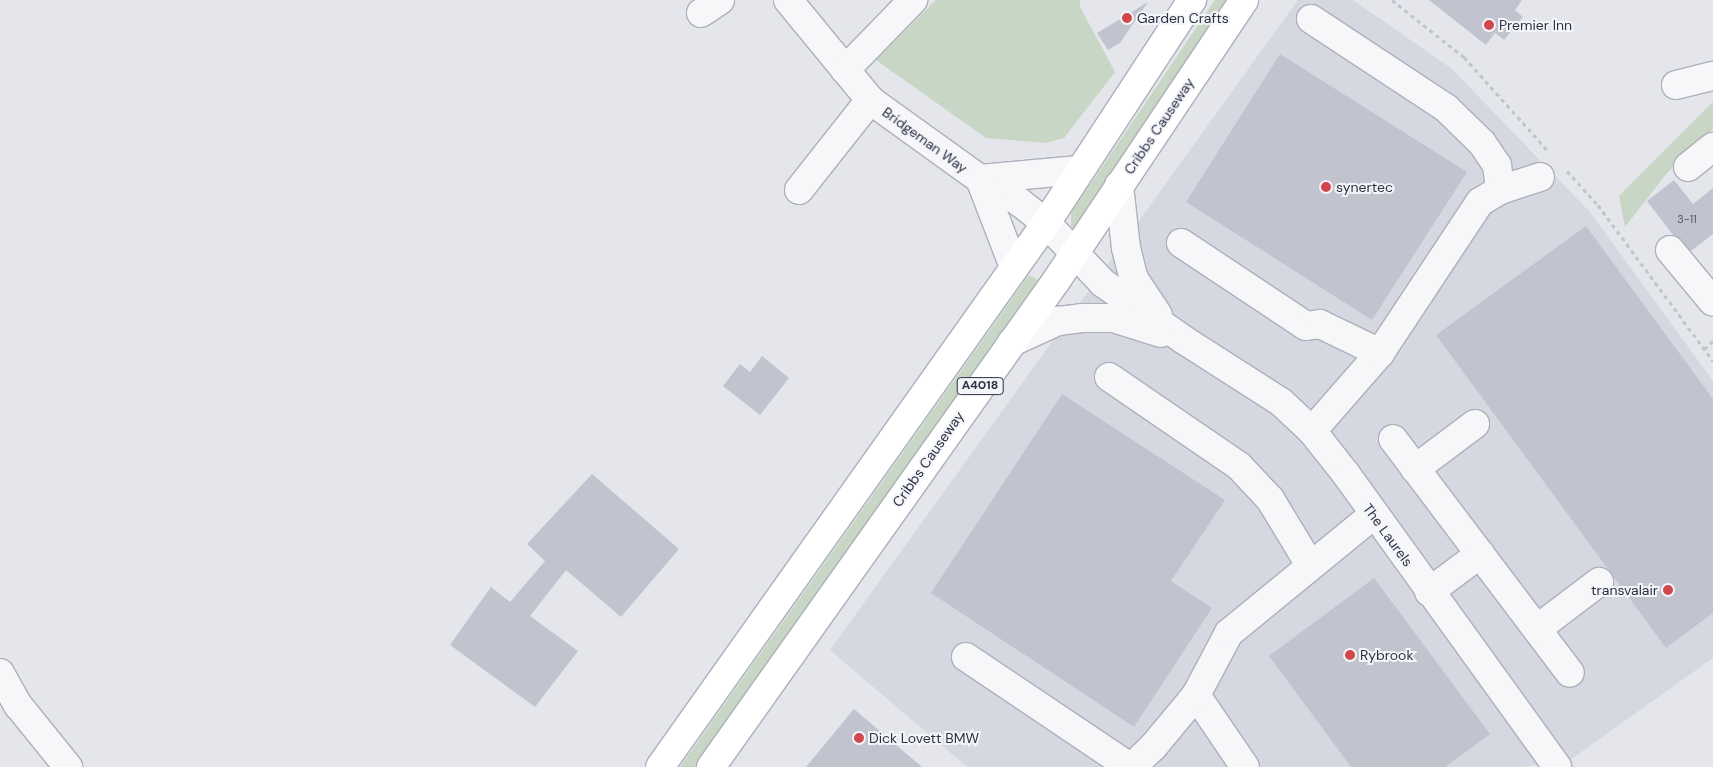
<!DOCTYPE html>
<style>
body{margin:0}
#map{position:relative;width:1713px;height:767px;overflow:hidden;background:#e4e6ec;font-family:"DM Sans",sans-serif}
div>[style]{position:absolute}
.built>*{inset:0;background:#d6d8e1}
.green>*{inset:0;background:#c7d6c5}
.building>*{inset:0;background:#c1c4cf}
.path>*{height:3px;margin-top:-1.5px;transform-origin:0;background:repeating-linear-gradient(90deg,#c2c4cb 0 4px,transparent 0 8px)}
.roads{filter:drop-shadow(1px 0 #acb0ba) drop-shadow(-1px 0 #acb0ba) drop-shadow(0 1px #acb0ba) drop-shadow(0 -1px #acb0ba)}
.minor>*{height:28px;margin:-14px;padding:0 14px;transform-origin:14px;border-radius:14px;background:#f7f7fa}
.major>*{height:28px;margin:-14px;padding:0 14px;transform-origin:14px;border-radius:14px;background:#fff}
.dots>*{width:14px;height:14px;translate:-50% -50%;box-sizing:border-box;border:2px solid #f4f5f9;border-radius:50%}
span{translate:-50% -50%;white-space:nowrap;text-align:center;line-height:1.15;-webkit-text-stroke:4px #f4f5f9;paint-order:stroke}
.number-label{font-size:11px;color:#505668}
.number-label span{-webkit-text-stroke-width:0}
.shield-label span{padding:1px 4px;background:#f4f5f9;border:1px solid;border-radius:4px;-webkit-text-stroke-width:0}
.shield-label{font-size:12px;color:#2b3145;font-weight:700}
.poi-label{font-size:14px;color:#2b3145}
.left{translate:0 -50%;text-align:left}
.right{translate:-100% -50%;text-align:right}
.street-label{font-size:14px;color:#2b3145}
</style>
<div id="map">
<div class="built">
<div style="clip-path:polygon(1298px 0,1353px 0,1451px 68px,1590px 212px,1713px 381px,1713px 658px,1570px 760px,1520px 767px,967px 767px,830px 650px)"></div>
</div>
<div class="green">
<div style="clip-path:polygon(936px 0,1080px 0,1080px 7px,1115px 72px,1064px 138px,1046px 143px,986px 138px,876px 60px)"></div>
<div style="clip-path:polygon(1215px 0,1230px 0,1076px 229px,1071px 227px,1071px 213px)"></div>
<div style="clip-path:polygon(1713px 102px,1713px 129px,1667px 173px,1625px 227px,1619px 196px)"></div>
<div style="clip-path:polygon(1029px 275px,1040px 281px,903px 477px,696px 767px,680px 767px)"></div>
</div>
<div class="building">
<div style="clip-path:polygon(1429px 0,1522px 0,1515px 10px,1523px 17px,1504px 40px,1495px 33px,1486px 45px)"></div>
<div style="clip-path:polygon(1148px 2px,1120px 43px,1108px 50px,1097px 33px)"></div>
<div style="clip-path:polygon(1280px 54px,1467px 172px,1372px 320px,1186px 202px)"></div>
<div style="clip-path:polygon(1674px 180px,1693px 204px,1713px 188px,1713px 234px,1691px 251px,1673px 235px,1647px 201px)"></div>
<div style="clip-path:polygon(1586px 226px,1713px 399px,1713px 613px,1666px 648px,1436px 335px)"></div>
<div style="clip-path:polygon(762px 356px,789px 378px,760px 415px,723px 386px,740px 364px,750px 372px)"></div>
<div style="clip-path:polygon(1062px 394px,1225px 500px,1171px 581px,1212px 608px,1134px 727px,931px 593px)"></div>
<div style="clip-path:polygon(592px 474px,679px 549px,621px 617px,566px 570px,530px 616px,578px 651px,535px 707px,450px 645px,491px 587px,510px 602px,545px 561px,527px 544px)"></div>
<div style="clip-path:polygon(1374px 578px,1490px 734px,1445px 767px,1351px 767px,1269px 656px)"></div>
<div style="clip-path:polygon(854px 709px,922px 767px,806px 767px)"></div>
</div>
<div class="path">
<div style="left:972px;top:0;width:1px;rotate:45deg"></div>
<div style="left:1392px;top:0;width:92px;rotate:38.4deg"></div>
<div style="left:1464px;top:57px;width:127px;rotate:48.2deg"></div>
<div style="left:1567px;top:171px;width:46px;rotate:47.6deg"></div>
<div style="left:1598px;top:205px;width:194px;rotate:53.6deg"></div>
<div style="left:1704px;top:349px;width:12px;rotate:-42deg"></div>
</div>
<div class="roads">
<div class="minor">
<div style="left:788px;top:0;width:129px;rotate:50.6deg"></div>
<div style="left:870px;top:100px;width:135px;rotate:35.7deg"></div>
<div style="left:980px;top:179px;width:44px;rotate:30.1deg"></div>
<div style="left:1018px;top:201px;width:36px;rotate:38deg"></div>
<div style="left:1046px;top:223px;width:83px;rotate:46.5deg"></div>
<div style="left:1103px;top:283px;width:99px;rotate:35.1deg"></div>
<div style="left:1184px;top:340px;width:115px;rotate:32.6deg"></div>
<div style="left:1281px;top:402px;width:42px;rotate:43.1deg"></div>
<div style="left:1312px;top:431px;width:55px;rotate:51.7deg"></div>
<div style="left:1346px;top:474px;width:361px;rotate:54.2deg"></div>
<div style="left:701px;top:13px;width:23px;rotate:-34deg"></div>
<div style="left:1311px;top:19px;width:162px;rotate:33.4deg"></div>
<div style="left:1446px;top:108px;width:50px;rotate:44.2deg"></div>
<div style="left:1482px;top:143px;width:27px;rotate:56deg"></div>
<div style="left:1497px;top:165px;width:25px;rotate:83deg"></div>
<div style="left:845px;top:70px;width:98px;rotate:-45.8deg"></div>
<div style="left:1676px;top:85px;width:38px;rotate:-14deg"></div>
<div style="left:1688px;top:167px;width:32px;rotate:-39deg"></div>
<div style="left:980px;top:179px;width:99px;rotate:-5.2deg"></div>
<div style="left:980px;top:179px;width:94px;rotate:68.9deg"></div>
<div style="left:1119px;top:185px;width:63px;rotate:83.7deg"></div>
<div style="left:1126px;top:248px;width:32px;rotate:76deg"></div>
<div style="left:1134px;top:279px;width:43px;rotate:56.3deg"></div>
<div style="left:799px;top:190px;width:115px;rotate:-51.7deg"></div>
<div style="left:1181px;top:243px;width:150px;rotate:33.6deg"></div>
<div style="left:1306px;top:326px;width:14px;rotate:-8deg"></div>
<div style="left:1320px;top:324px;width:67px;rotate:25.8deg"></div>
<div style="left:1670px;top:250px;width:67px;rotate:50.4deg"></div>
<div style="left:1012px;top:342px;width:51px;rotate:-24.5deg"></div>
<div style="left:1058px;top:321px;width:24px;rotate:-7deg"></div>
<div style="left:1082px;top:318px;width:31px"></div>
<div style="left:1113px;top:318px;width:50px;rotate:17.4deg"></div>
<div style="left:1109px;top:377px;width:158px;rotate:34.4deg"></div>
<div style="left:1239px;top:466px;width:45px;rotate:46.8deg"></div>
<div style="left:1270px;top:499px;width:77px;rotate:58.8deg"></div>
<div style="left:1312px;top:431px;width:103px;rotate:-48.9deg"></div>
<div style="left:1380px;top:353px;width:181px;rotate:-56.5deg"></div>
<div style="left:1480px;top:202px;width:23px;rotate:-31deg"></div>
<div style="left:1500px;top:190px;width:42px;rotate:-18deg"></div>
<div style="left:1393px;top:439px;width:293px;rotate:52.9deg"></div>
<div style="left:1415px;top:469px;width:75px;rotate:-36.9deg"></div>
<div style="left:1429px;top:592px;width:64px;rotate:-36.7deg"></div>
<div style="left:1537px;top:629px;width:78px;rotate:-37.2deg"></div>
<div style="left:966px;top:657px;width:197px;rotate:33.9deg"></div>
<div style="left:0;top:673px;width:37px;rotate:61deg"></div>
<div style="left:18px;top:705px;width:80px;rotate:51.1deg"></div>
<div style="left:1196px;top:695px;width:87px;rotate:55.8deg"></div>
<div style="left:1132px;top:767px;width:29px;rotate:-44deg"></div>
<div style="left:1153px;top:747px;width:67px;rotate:-50.4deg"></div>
<div style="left:1196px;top:695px;width:70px;rotate:-62deg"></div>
<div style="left:1229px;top:633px;width:186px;rotate:-39.3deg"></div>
</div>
<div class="major">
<div style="left:660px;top:767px;width:667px;rotate:-54.64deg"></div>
<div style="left:1046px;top:223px;width:267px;rotate:-56.8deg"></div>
<div style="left:711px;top:767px;width:596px;rotate:-54.63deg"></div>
<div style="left:1056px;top:281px;width:338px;rotate:-56.2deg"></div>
</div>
</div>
<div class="dots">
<div style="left:1127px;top:18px;background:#d1484c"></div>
<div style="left:1489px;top:25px;background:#d1484c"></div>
<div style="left:1326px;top:187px;background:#d1484c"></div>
<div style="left:1668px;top:590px;background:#d1484c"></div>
<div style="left:1350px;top:655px;background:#d1484c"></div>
<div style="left:859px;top:738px;background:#d1484c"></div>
</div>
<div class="number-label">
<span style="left:1687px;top:219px">3-11</span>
</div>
<div class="shield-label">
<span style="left:980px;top:386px">A4018</span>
</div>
<div class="poi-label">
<span class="left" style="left:1137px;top:18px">Garden Crafts</span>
<span class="left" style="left:1499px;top:25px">Premier Inn</span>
<span class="left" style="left:1336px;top:187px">synertec</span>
<span class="right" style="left:1658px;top:590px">transvalair</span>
<span class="left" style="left:1360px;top:655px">Rybrook</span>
<span class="left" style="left:869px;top:738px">Dick Lovett BMW</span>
</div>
<div class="street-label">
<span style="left:1159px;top:126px;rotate:-56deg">Cribbs Causeway</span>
<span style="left:925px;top:140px;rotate:36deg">Bridgeman Way</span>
<span style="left:928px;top:459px;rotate:-55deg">Cribbs Causeway</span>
<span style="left:1388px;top:535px;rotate:54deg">The Laurels</span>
</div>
</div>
